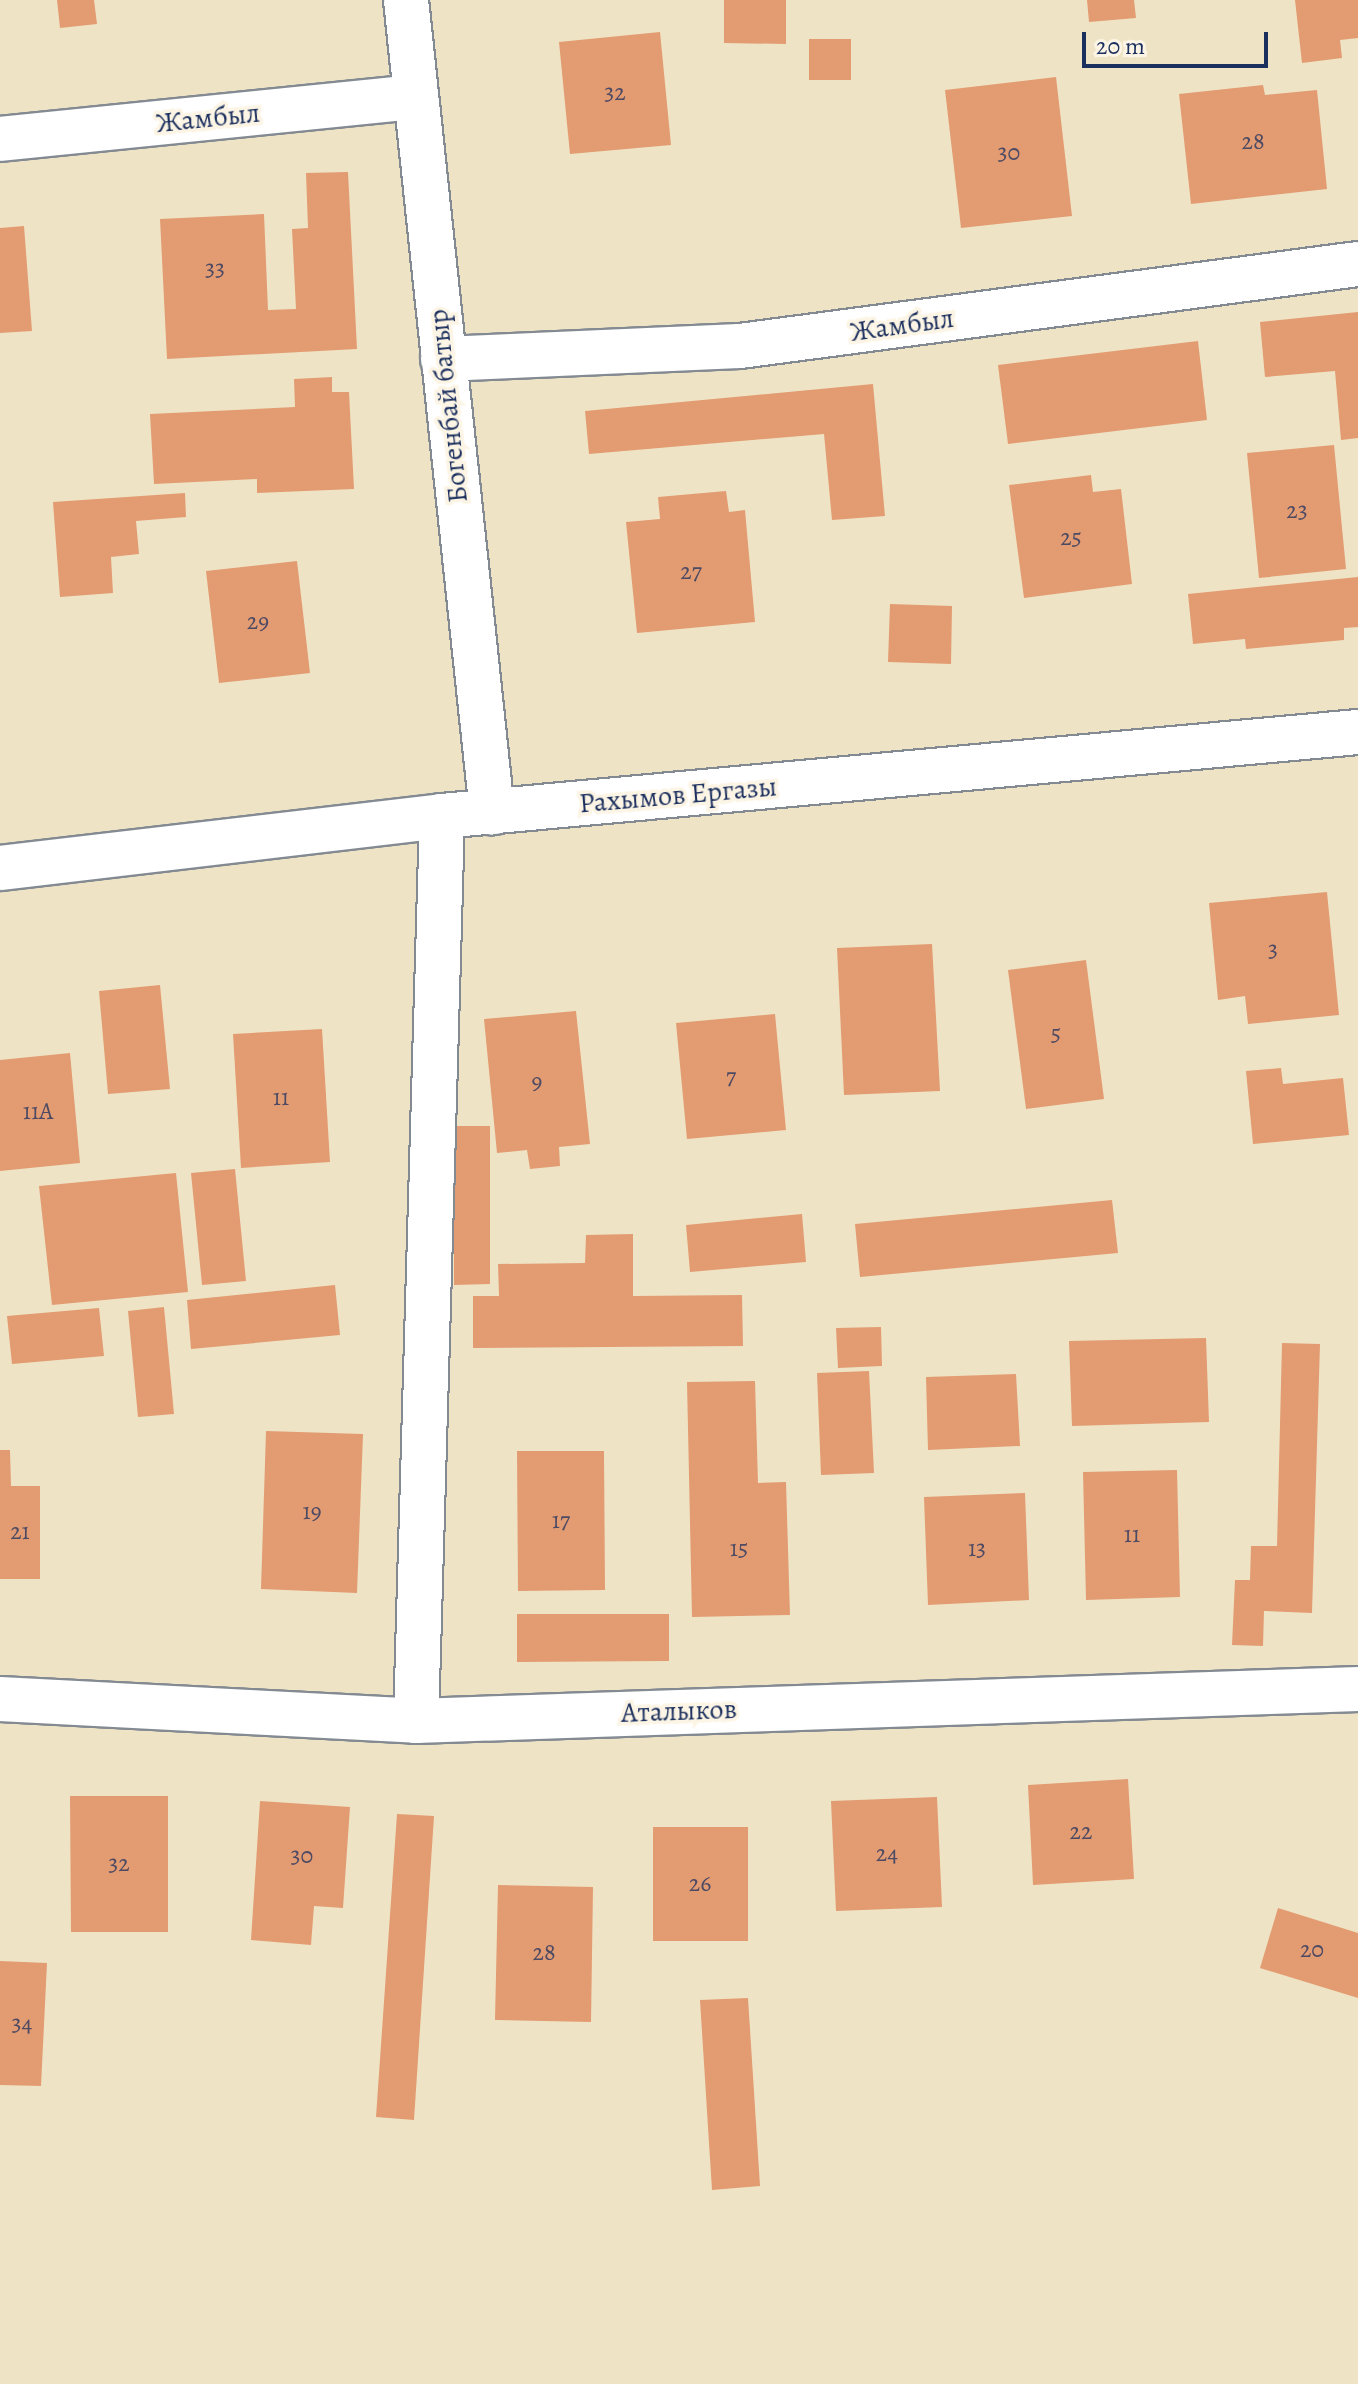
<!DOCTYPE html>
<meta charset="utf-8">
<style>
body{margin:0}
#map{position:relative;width:1358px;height:2384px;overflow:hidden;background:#eee4c5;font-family:Alegreya,serif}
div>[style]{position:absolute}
.building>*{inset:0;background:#e39b72}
.roads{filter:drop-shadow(2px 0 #848a92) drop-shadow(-2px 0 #848a92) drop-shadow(0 2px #848a92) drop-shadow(0 -2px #848a92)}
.minor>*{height:44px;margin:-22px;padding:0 22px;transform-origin:22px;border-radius:22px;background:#fff}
.tertiary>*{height:44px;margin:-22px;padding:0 22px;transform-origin:22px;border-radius:22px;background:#fff}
span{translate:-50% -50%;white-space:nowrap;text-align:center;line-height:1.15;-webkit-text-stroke:7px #fcf5e5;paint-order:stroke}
.number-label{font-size:24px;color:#4d4a63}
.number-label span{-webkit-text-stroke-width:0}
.street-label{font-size:28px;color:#1b2f5e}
.scale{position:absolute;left:1082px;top:32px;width:186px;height:36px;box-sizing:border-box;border:4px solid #1b2f5e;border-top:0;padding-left:10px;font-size:24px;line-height:28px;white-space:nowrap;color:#1b2f5e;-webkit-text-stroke:6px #fcf5e5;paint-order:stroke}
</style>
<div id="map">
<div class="building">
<div style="clip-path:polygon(57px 0,94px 0,97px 24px,60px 28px)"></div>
<div style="clip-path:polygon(724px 0,786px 0,786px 44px,724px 43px)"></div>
<div style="clip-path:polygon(1087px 0,1134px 0,1136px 18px,1089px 22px)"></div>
<div style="clip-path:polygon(1295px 0,1358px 0,1358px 38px,1340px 40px,1342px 58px,1302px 63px)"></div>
<div style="clip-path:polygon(660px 32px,671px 145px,570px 154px,559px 42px)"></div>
<div style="clip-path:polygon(809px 39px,851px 39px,851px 80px,809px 80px)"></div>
<div style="clip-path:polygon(1056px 77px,1072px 216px,961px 228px,945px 90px)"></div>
<div style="clip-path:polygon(1263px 85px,1265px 95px,1317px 90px,1327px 189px,1191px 204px,1179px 94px)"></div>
<div style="clip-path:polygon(348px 172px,357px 349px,167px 359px,160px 219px,264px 214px,268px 310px,296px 309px,292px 229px,308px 228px,306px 173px)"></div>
<div style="clip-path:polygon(24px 226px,32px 331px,0 333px,0 228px)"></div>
<div style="clip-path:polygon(1358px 312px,1358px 438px,1341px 440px,1335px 371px,1265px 377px,1260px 322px)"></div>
<div style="clip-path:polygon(1198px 341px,1207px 420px,1008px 444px,998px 365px)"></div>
<div style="clip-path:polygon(332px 377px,332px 392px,349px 392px,354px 489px,257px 493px,257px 479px,154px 484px,150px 414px,295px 407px,294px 379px)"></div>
<div style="clip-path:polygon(873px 384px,885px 516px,832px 520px,824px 434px,589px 454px,585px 411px)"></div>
<div style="clip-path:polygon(1334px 445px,1346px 569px,1259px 578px,1247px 453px)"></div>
<div style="clip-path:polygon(1091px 475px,1093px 492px,1121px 489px,1132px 584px,1024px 598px,1009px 485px)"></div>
<div style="clip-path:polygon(726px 491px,729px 512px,745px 510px,755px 622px,637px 633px,626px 522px,660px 519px,658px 497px)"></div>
<div style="clip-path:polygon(185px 493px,186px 517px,136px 521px,139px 554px,111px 557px,113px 593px,60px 597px,53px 502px)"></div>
<div style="clip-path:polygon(297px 561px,310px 673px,219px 683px,206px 571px)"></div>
<div style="clip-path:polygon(1358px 577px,1358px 627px,1344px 628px,1344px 640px,1246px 649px,1245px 639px,1193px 644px,1188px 594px)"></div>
<div style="clip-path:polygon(890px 604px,952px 606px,951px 664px,888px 662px)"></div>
<div style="clip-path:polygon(1327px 892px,1339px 1015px,1248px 1024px,1245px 996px,1218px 1000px,1209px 903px)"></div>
<div style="clip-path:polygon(932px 944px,940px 1091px,844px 1095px,837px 948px)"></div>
<div style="clip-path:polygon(1086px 960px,1104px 1099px,1026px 1109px,1008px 970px)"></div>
<div style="clip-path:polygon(160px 985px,170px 1089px,108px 1094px,99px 991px)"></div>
<div style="clip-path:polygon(576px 1011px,590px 1144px,559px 1147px,560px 1166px,530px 1169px,527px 1150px,497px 1153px,484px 1019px)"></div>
<div style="clip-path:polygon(775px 1014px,786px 1130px,687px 1139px,676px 1023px)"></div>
<div style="clip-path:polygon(322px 1029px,330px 1162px,241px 1168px,233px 1034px)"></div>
<div style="clip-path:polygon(70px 1053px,80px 1163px,0 1171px,0 1060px)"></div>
<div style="clip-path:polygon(1281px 1068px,1283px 1084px,1343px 1078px,1349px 1135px,1253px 1144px,1246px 1071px)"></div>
<div style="clip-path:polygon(454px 1126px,490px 1126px,490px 1284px,454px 1285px)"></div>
<div style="clip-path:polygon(235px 1169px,246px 1281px,202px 1285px,191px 1173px)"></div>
<div style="clip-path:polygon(176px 1173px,188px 1292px,52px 1305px,39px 1186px)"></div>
<div style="clip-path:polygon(1112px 1200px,1118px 1253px,860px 1277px,855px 1224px)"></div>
<div style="clip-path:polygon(802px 1214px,806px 1262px,690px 1272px,686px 1225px)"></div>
<div style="clip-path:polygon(633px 1234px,633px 1296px,742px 1295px,743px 1346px,473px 1348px,473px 1296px,499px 1296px,498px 1264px,585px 1263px,586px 1235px)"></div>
<div style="clip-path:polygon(335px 1285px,340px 1335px,191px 1349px,187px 1300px)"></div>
<div style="clip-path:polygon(164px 1307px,174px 1414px,138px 1417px,128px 1311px)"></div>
<div style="clip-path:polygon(99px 1308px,104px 1356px,12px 1364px,7px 1316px)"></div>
<div style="clip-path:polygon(881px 1327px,882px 1366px,838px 1368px,836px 1328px)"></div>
<div style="clip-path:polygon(1206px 1338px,1209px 1422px,1072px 1426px,1069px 1341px)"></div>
<div style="clip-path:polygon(1282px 1343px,1320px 1344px,1312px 1613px,1264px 1611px,1263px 1646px,1232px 1645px,1235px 1580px,1250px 1580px,1251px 1546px,1277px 1546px)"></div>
<div style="clip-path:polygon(869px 1371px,874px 1473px,821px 1475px,817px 1373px)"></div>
<div style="clip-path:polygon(1016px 1374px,1020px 1446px,928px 1450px,926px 1377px)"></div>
<div style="clip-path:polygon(755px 1381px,758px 1483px,786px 1482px,790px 1615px,692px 1617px,687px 1382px)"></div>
<div style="clip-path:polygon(266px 1431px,363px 1434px,357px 1593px,261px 1589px)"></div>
<div style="clip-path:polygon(0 1450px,10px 1450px,11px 1486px,40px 1486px,40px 1579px,0 1579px)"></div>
<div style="clip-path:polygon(517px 1451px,604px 1451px,605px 1590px,518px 1591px)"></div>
<div style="clip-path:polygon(1177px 1470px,1180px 1597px,1086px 1600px,1083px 1472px)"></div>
<div style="clip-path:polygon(1025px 1493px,1029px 1600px,928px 1605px,924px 1497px)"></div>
<div style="clip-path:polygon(517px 1614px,669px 1614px,669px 1661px,517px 1662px)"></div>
<div style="clip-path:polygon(1128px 1779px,1134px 1879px,1033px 1885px,1028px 1785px)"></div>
<div style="clip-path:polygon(70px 1796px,168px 1796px,168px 1932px,71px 1932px)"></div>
<div style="clip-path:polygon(937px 1797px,942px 1907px,836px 1911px,831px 1801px)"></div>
<div style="clip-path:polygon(260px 1801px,350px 1807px,343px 1908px,314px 1906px,311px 1945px,251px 1940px)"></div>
<div style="clip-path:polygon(397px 1814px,434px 1816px,414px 2120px,376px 2117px)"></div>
<div style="clip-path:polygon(653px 1827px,748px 1827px,748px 1941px,653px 1941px)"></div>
<div style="clip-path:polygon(498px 1885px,593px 1887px,591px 2022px,495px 2020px)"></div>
<div style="clip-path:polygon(1278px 1908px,1358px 1933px,1358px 1998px,1260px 1968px)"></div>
<div style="clip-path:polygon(0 1961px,47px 1963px,41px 2086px,0 2085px)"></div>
<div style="clip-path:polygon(748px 1998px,760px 2186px,712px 2190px,700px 2000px)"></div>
</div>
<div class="roads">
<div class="minor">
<div style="left:0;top:139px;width:418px;rotate:-5.8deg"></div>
<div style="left:443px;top:359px;width:297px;rotate:-2.5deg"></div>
<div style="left:740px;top:346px;width:623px;rotate:-7.56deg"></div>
<div style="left:0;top:1699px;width:417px;rotate:3deg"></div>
<div style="left:416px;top:1721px;width:943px;rotate:-1.95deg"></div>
<div style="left:416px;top:1721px;width:905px;rotate:-88.35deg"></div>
</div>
<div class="tertiary">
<div style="left:406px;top:0;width:817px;rotate:83.95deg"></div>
<div style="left:0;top:868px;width:445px;rotate:-6.7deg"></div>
<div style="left:442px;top:816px;width:920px;rotate:-5.24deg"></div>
</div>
</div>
<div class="number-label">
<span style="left:615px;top:93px">32</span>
<span style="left:1253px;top:142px">28</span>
<span style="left:1009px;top:153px">30</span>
<span style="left:215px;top:269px">33</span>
<span style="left:1297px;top:511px">23</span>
<span style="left:1071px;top:538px">25</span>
<span style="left:691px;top:572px">27</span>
<span style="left:258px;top:622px">29</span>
<span style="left:1273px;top:950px">3</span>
<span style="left:1056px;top:1034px">5</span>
<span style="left:731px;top:1077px">7</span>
<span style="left:537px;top:1082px">9</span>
<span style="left:281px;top:1098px">11</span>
<span style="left:38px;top:1112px">11А</span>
<span style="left:312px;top:1512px">19</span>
<span style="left:561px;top:1521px">17</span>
<span style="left:20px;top:1532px">21</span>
<span style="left:1132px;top:1535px">11</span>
<span style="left:739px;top:1549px">15</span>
<span style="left:977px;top:1549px">13</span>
<span style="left:1081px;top:1832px">22</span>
<span style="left:887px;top:1854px">24</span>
<span style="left:302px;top:1856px">30</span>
<span style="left:119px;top:1864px">32</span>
<span style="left:700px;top:1884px">26</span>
<span style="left:1312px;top:1950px">20</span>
<span style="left:544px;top:1953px">28</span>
<span style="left:22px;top:2024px">34</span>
</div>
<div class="street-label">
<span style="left:208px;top:118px;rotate:-6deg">Жамбыл</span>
<span style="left:902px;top:325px;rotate:-8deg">Жамбыл</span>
<span style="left:448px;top:406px;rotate:-96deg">Богенбай батыр</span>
<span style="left:678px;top:795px;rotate:-5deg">Рахымов Ергазы</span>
<span style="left:679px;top:1711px;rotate:-2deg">Аталыков</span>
</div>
<div class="scale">20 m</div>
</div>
